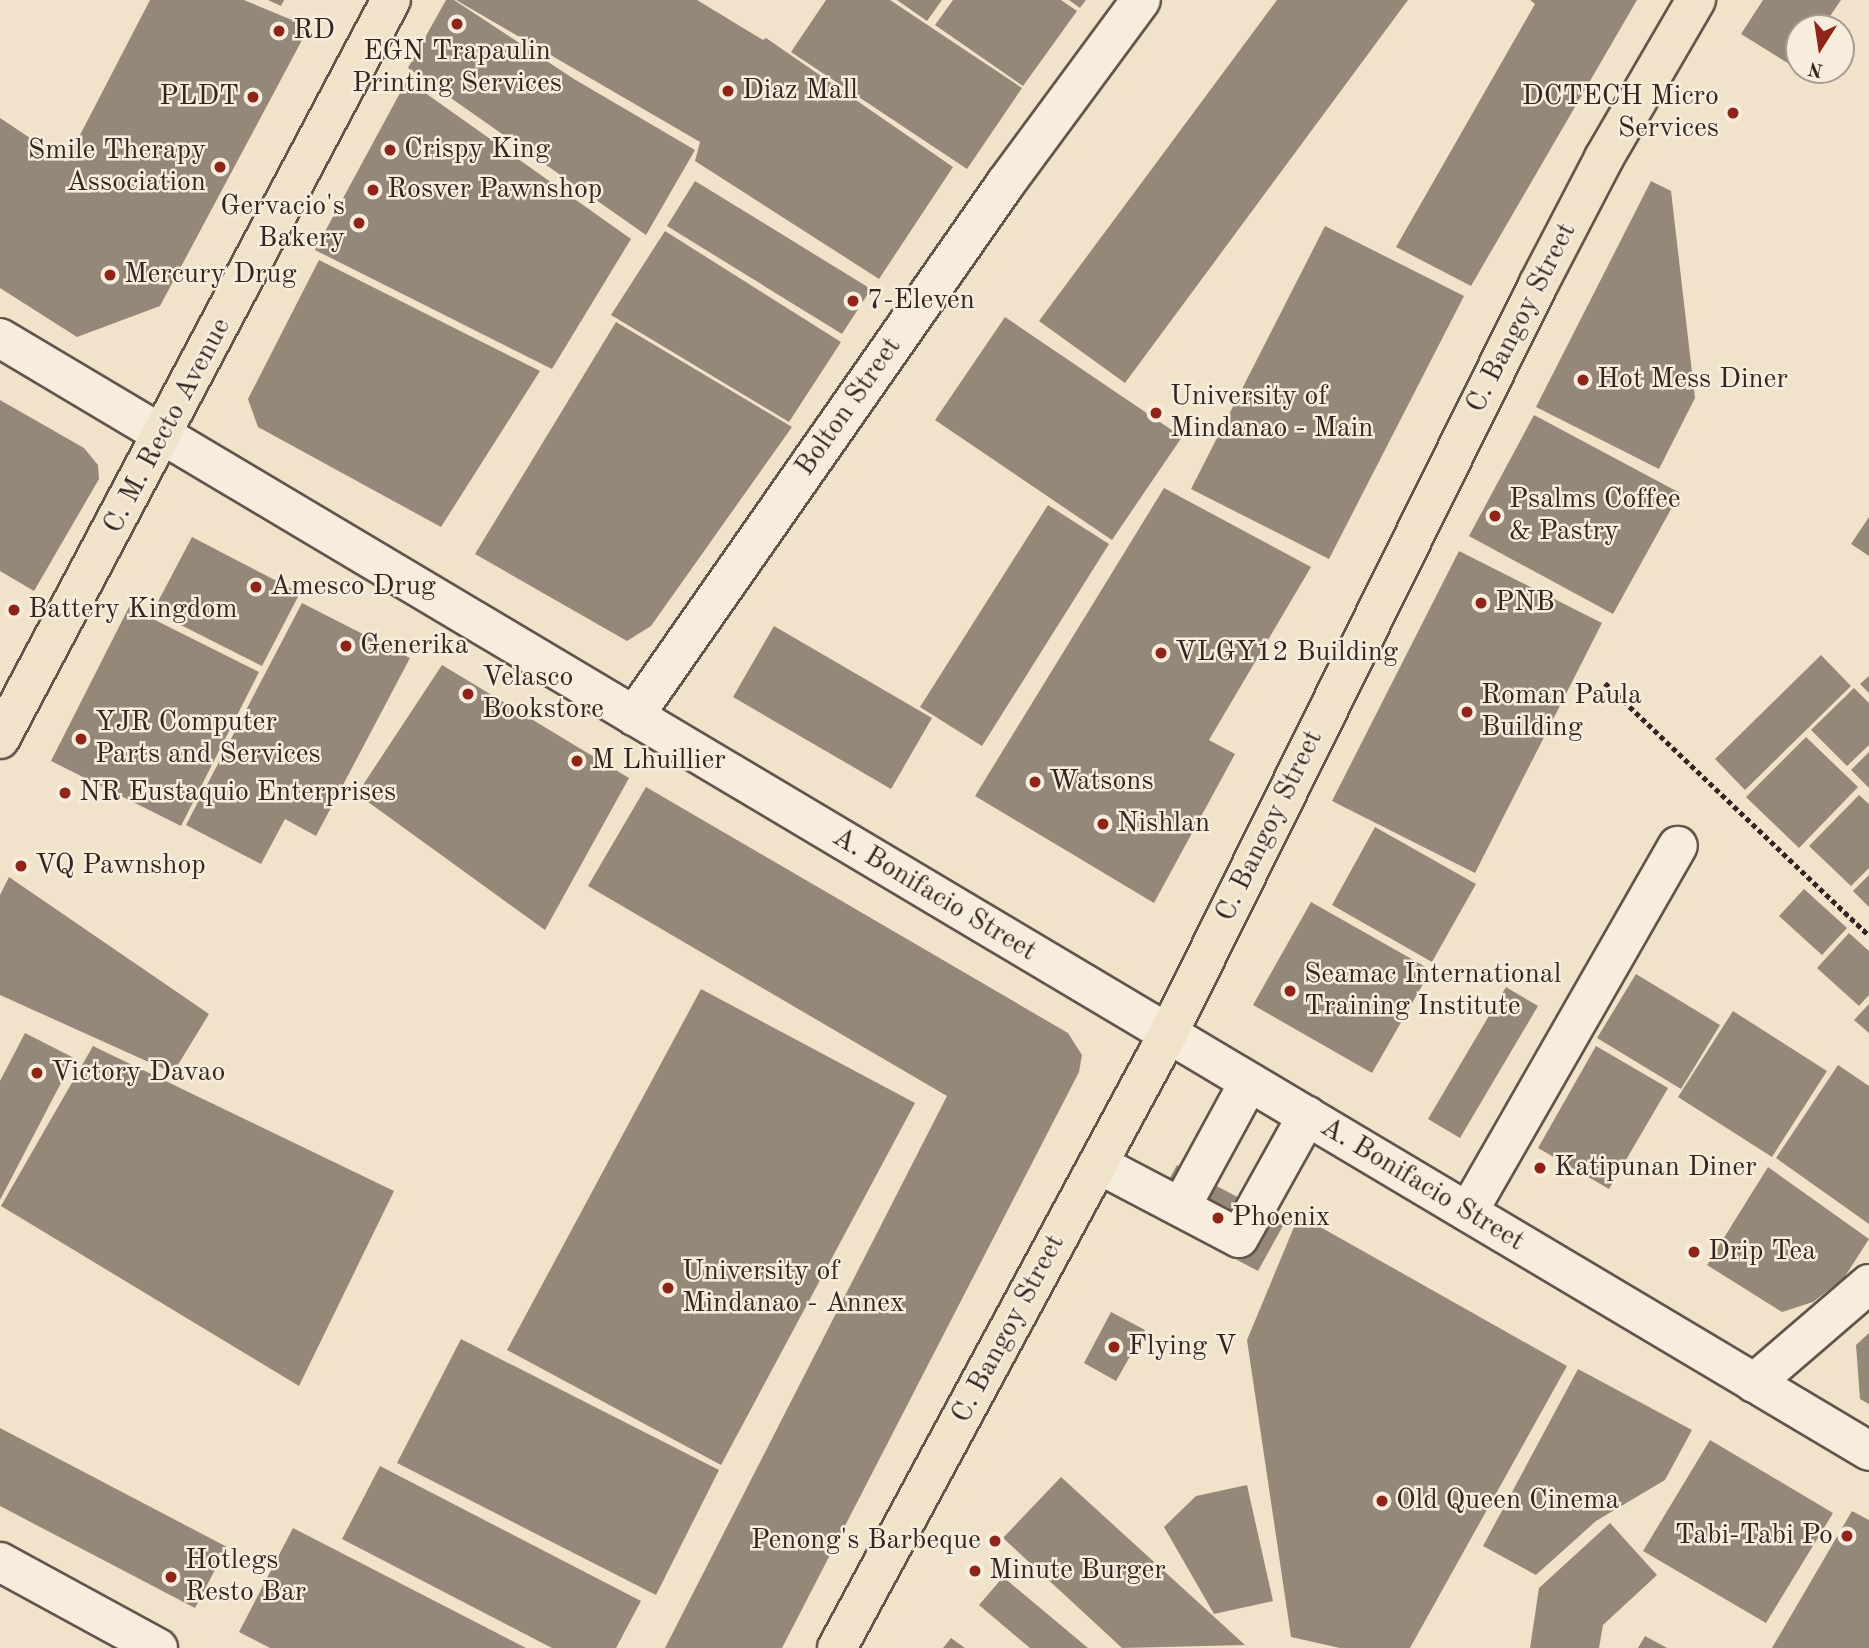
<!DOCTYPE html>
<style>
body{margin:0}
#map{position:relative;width:1869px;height:1648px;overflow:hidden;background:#f1e3c9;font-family:"Old Standard TT",serif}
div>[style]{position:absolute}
.building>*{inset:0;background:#968878}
.path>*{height:4.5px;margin-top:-2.25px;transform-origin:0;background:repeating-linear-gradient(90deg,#332621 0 5px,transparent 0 8.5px)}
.roads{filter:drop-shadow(2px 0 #62554b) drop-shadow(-2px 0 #62554b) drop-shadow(0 2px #62554b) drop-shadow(0 -2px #62554b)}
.minor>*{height:38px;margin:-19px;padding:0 19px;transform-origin:19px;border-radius:19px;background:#f6eddc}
.major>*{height:38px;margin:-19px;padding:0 19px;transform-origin:19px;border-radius:19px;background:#f1e3c9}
.dots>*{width:19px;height:19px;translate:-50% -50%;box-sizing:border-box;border:4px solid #f6eddc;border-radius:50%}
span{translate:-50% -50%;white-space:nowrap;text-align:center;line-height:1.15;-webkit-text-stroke:5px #f6eddc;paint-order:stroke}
.poi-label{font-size:28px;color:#332621}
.left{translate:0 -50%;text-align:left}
.right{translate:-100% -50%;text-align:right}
.street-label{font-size:28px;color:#332621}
.north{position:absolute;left:1785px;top:14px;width:70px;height:70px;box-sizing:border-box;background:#f6eddc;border:2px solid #a89d91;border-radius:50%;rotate:192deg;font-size:19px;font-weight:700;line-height:28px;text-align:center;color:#332621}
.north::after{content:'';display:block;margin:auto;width:24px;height:32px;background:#8f2418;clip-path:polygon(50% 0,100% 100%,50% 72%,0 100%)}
</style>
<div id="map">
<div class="building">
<div style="clip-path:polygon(150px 0,244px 0,309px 27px,160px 306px,77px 337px,0 288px,0 118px,66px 162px)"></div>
<div style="clip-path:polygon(268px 0,284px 0,281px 6px)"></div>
<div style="clip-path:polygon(446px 0,454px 0,574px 79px,695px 150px,646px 235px,408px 68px)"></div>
<div style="clip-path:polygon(456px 0,697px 0,763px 40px,766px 38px,953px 167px,879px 279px,695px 161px,700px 142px)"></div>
<div style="clip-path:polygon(826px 0,890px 0,1022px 88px,967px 169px,791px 52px)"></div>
<div style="clip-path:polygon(897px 0,942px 0,927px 21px)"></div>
<div style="clip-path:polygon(953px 0,1061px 0,1077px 11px,1023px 86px,935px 25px)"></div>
<div style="clip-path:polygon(1069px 0,1086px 0,1080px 8px)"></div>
<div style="clip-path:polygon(1277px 0,1408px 0,1125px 383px,1039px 321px)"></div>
<div style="clip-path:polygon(1530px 0,1637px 0,1471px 286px,1396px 247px,1535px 4px)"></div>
<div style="clip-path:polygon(1763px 0,1841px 0,1822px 28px,1799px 28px,1799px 61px,1794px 67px,1741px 34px)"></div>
<div style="clip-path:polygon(407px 80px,631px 239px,552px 369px,315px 250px)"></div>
<div style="clip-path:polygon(695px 181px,871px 289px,842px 334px,667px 226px)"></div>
<div style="clip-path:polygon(1651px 181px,1671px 191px,1695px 398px,1659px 469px,1536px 407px)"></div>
<div style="clip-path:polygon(1325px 226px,1464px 296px,1329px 559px,1191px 489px)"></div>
<div style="clip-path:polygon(665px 231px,841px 342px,789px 422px,611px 315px)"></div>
<div style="clip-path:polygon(319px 260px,540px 371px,441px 527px,258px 427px,248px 399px)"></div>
<div style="clip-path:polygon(1005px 317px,1182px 437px,1112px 540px,935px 420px)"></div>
<div style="clip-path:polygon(616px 322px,792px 427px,651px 626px,627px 641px,475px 554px)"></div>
<div style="clip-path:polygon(0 400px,84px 448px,98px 465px,99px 479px,34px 591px,0 571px)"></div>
<div style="clip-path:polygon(1534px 415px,1680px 493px,1613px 614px,1469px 536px)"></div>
<div style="clip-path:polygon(1164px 488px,1311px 567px,1209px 740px,1235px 754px,1154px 903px,975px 796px)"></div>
<div style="clip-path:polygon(1048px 505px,1109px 544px,982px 746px,920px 707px)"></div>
<div style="clip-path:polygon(1869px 517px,1869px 556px,1851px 544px)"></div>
<div style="clip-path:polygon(192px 537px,300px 593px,262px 666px,153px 611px)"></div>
<div style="clip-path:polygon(1459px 551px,1602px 623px,1475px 873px,1332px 801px)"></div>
<div style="clip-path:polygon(302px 603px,410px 658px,316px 836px,285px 819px,261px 864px,186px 825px)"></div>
<div style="clip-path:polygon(129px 607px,259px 672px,181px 826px,51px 761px)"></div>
<div style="clip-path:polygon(774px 626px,932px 718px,891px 789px,733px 697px)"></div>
<div style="clip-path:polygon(1821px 655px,1851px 686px,1745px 790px,1715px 759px)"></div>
<div style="clip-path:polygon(442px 665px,629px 778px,545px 930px,357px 794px)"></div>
<div style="clip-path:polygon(1869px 676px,1869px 693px,1860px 684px)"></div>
<div style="clip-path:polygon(1854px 688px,1869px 703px,1869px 745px,1847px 766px,1811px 730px)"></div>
<div style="clip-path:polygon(1806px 737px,1858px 787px,1799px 848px,1746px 797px)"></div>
<div style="clip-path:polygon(1869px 752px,1869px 788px,1851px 770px)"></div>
<div style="clip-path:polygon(646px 787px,1068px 1033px,1082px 1055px,1079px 1072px,782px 1648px,665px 1648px,947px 1096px,588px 886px)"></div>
<div style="clip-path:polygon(1859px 795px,1869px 804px,1869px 868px,1851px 886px,1809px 846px)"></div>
<div style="clip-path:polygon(1375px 827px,1476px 884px,1432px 962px,1332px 905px)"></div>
<div style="clip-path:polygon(1869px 875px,1869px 907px,1853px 891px)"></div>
<div style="clip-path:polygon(9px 877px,209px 1014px,173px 1073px,0 995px,0 895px)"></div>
<div style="clip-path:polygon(1804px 889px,1847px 928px,1822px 955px,1779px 916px)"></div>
<div style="clip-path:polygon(1311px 902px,1431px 970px,1372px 1073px,1253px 1005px)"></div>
<div style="clip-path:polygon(1849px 933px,1869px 951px,1869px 995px,1859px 1006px,1817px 968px)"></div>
<div style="clip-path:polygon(1636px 974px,1720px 1025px,1681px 1089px,1597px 1038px)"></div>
<div style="clip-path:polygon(1506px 987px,1538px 1006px,1460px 1138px,1428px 1119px)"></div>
<div style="clip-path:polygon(701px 989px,915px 1103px,721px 1465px,507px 1350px)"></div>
<div style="clip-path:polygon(1869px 1004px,1869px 1033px,1854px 1020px)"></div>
<div style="clip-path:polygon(1733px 1011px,1827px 1071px,1772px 1157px,1678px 1097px)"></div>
<div style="clip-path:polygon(25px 1033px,74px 1058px,0 1200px,0 1081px)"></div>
<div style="clip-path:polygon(93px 1046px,394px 1191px,299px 1386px,1px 1206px)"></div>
<div style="clip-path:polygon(1596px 1046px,1668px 1088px,1609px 1189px,1538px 1148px)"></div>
<div style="clip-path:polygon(1838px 1065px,1869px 1086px,1869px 1224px,1776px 1158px)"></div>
<div style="clip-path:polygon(1177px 1165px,1285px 1222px,1258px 1271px,1150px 1214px)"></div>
<div style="clip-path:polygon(1768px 1167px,1869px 1239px,1844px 1278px,1813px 1302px,1782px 1312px,1707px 1265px)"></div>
<div style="clip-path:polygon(1299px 1215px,1567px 1366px,1410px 1648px,1340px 1648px,1291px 1637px,1247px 1340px)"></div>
<div style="clip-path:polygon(1111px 1312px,1145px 1330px,1116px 1381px,1084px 1363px)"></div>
<div style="clip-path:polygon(1869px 1333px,1869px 1404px,1860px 1399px,1856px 1345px)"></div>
<div style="clip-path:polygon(461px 1339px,719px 1470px,656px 1595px,397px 1463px)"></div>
<div style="clip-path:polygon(1578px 1369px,1692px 1430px,1665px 1480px,1596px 1521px,1536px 1575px,1483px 1546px)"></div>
<div style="clip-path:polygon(0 1428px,227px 1547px,195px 1608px,0 1506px)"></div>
<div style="clip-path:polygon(1710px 1440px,1833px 1513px,1766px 1623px,1643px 1551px)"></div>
<div style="clip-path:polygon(380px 1466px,641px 1601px,616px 1648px,552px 1648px,342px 1539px)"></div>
<div style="clip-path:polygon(1061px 1477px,1245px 1645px,1122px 1648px,1003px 1538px)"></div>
<div style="clip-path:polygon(1247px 1485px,1273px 1601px,1214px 1614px,1164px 1527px,1196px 1496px)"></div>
<div style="clip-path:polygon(1852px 1511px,1869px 1520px,1869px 1648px,1772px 1648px)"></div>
<div style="clip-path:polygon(1610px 1523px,1657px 1575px,1603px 1625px,1599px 1648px,1530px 1648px,1539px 1588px)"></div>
<div style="clip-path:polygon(293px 1528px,526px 1648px,270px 1648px,239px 1632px)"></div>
<div style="clip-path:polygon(1003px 1577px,1088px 1648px,1030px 1648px,979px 1605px)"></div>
<div style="clip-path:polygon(1645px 1636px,1667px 1648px,1638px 1648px)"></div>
<div style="clip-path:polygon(951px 1638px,965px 1648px,943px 1648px)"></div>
</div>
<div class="path">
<div style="left:1605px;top:683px;width:365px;rotate:43.7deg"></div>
</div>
<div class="roads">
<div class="minor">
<div style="left:0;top:338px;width:2175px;rotate:30.77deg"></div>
<div style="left:634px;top:716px;width:650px;rotate:-55.09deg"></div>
<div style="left:1006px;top:183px;width:227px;rotate:-53.6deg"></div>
<div style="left:1098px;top:1164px;width:159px;rotate:27.7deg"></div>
<div style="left:1239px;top:1238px;width:140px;rotate:-60.9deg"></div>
<div style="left:1181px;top:1207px;width:142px;rotate:-61.5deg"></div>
<div style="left:1468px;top:1212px;width:422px;rotate:-60.2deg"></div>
<div style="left:1754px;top:1383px;width:152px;rotate:-40.7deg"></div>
<div style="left:0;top:1562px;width:180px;rotate:28.6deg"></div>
</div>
<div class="major">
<div style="left:0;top:739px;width:836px;rotate:-62.12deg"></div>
<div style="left:837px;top:1648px;width:698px;rotate:-61.67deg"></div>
<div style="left:1168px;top:1034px;width:835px;rotate:-63.71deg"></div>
<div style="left:1538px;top:285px;width:143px;rotate:-62.5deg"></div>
<div style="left:1604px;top:158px;width:183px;rotate:-59.8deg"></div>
</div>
</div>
<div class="dots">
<div style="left:457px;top:24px;background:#8f2418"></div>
<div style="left:279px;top:31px;background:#8f2418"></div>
<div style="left:728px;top:91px;background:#8f2418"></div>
<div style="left:253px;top:97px;background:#8f2418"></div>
<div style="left:1733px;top:113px;background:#8f2418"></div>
<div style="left:390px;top:150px;background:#8f2418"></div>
<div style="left:220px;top:167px;background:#8f2418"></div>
<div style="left:373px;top:190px;background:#8f2418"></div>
<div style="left:359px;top:223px;background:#8f2418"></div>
<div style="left:110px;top:275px;background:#8f2418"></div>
<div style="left:853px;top:301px;background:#8f2418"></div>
<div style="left:1583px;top:380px;background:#8f2418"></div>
<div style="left:1156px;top:413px;background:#8f2418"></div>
<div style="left:1495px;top:516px;background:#8f2418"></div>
<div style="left:256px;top:587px;background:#8f2418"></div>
<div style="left:1481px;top:603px;background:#8f2418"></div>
<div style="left:14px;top:610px;background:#8f2418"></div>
<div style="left:346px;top:646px;background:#8f2418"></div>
<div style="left:1161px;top:653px;background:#8f2418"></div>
<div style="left:468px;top:694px;background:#8f2418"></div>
<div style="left:1467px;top:712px;background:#8f2418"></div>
<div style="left:81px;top:739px;background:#8f2418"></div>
<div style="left:577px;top:761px;background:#8f2418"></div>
<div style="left:1035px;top:782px;background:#8f2418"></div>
<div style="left:65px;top:793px;background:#8f2418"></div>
<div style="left:1103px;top:824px;background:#8f2418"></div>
<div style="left:21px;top:866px;background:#8f2418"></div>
<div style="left:1290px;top:991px;background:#8f2418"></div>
<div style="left:37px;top:1073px;background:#8f2418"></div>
<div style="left:1540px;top:1168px;background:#8f2418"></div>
<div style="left:1218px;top:1218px;background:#8f2418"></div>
<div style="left:1694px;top:1252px;background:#8f2418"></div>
<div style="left:668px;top:1288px;background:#8f2418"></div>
<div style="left:1114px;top:1347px;background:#8f2418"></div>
<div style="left:1382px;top:1501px;background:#8f2418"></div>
<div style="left:1847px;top:1536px;background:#8f2418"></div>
<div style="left:995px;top:1541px;background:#8f2418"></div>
<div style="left:975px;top:1571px;background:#8f2418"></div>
<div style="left:171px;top:1577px;background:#8f2418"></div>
</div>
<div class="poi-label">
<span class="left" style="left:293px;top:31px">RD</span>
<span style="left:457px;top:68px">EGN Trapaulin<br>Printing Services</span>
<span class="left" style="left:742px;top:91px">Diaz Mall</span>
<span class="right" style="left:239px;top:97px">PLDT</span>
<span class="right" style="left:1719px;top:113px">DCTECH Micro<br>Services</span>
<span class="left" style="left:404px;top:150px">Crispy King</span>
<span class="right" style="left:206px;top:167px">Smile Therapy<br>Association</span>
<span class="left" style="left:387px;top:190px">Rosver Pawnshop</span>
<span class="right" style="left:345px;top:223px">Gervacio's<br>Bakery</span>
<span class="left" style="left:124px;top:275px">Mercury Drug</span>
<span class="left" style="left:867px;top:301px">7-Eleven</span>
<span class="left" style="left:1597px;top:380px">Hot Mess Diner</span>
<span class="left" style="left:1170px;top:413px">University of<br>Mindanao - Main</span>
<span class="left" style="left:1509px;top:516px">Psalms Coffee<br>&amp; Pastry</span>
<span class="left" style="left:270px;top:587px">Amesco Drug</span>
<span class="left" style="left:1495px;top:603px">PNB</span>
<span class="left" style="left:28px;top:610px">Battery Kingdom</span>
<span class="left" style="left:360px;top:646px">Generika</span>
<span class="left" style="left:1175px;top:653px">VLGY12 Building</span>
<span class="left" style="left:482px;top:694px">Velasco<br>Bookstore</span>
<span class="left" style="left:1481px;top:712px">Roman Paula<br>Building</span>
<span class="left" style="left:95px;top:739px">YJR Computer<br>Parts and Services</span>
<span class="left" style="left:591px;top:761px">M Lhuillier</span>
<span class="left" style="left:1049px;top:782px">Watsons</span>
<span class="left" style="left:79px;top:793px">NR Eustaquio Enterprises</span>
<span class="left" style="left:1117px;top:824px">Nishlan</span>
<span class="left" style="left:35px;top:866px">VQ Pawnshop</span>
<span class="left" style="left:1304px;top:991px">Seamac International<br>Training Institute</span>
<span class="left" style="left:51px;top:1073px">Victory Davao</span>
<span class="left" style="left:1554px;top:1168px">Katipunan Diner</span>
<span class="left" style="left:1232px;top:1218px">Phoenix</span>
<span class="left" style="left:1708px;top:1252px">Drip Tea</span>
<span class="left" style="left:682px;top:1288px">University of<br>Mindanao - Annex</span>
<span class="left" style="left:1128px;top:1347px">Flying V</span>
<span class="left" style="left:1396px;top:1501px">Old Queen Cinema</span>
<span class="right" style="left:1833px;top:1536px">Tabi-Tabi Po</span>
<span class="right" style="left:981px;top:1541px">Penong's Barbeque</span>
<span class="left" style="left:185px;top:1577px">Hotlegs<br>Resto Bar</span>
<span class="left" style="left:989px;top:1571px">Minute Burger</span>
</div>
<div class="street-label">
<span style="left:1522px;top:318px;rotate:-63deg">C. Bangoy Street</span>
<span style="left:849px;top:407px;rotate:-55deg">Bolton Street</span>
<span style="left:168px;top:426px;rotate:-62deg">C. M. Recto Avenue</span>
<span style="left:1270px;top:826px;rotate:-64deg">C. Bangoy Street</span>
<span style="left:934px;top:895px;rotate:31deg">A. Bonifacio Street</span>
<span style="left:1422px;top:1185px;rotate:31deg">A. Bonifacio Street</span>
<span style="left:1009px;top:1329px;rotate:-62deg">C. Bangoy Street</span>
</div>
<div class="north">N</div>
</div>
